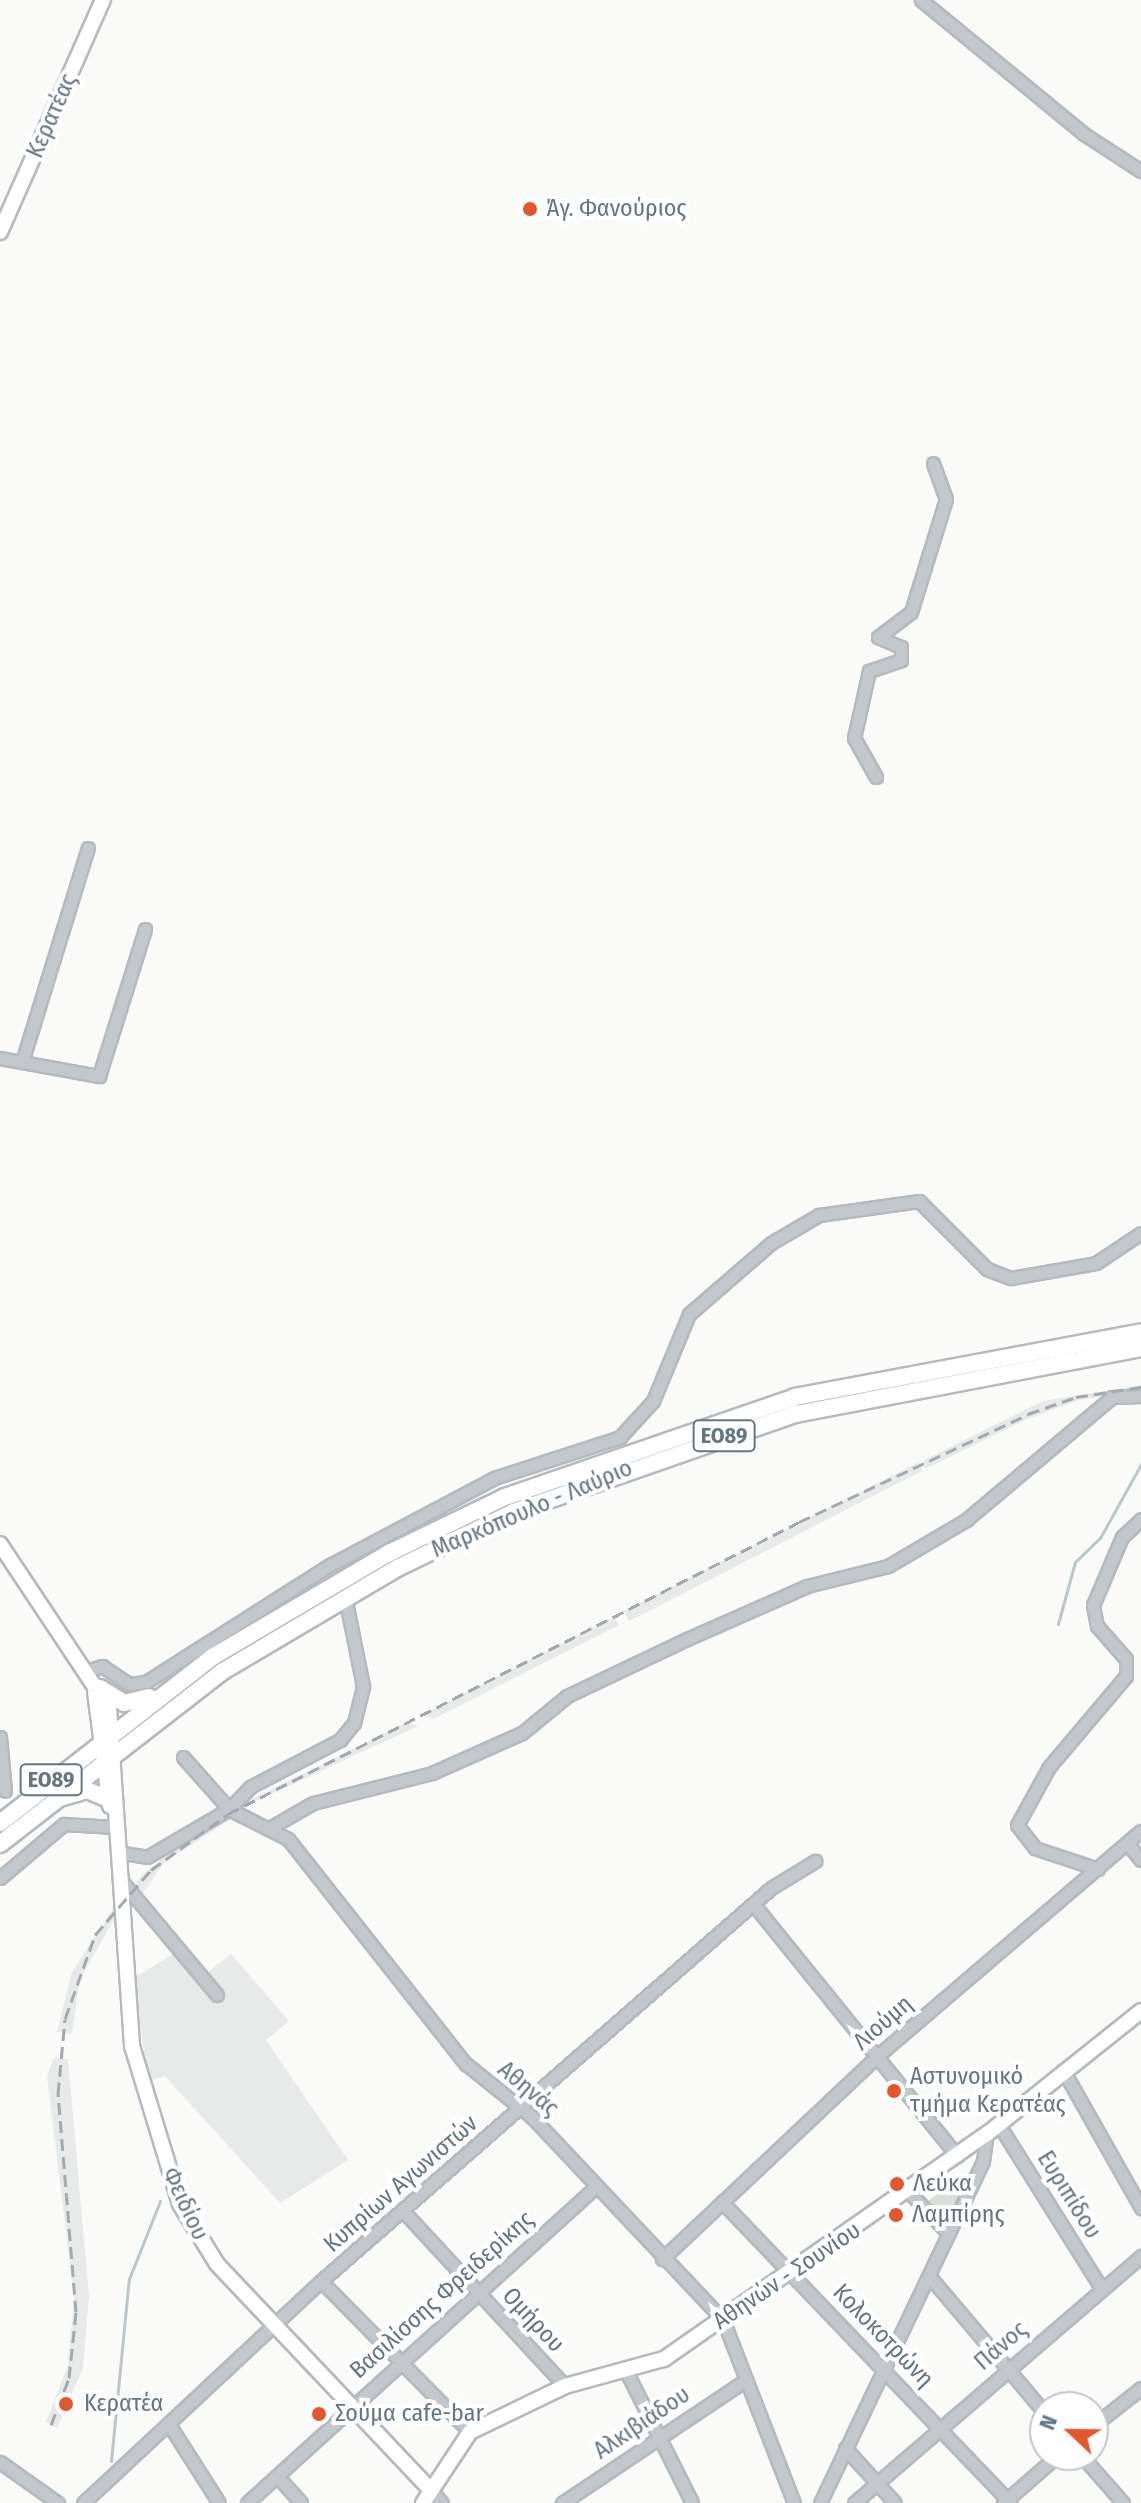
<!DOCTYPE html>
<meta charset="utf-8">
<style>
body{margin:0}
#map{position:relative;width:1141px;height:2503px;overflow:hidden;background:#fafaf8;font-family:"Fira Sans Condensed",sans-serif}
div>[style]{position:absolute}
.built>*{inset:0;background:#e8e9e9}
.green>*{inset:0;background:#dadfd7}
.stream>*{height:3px;margin:-1.5px;padding:0 1.5px;transform-origin:1.5px;border-radius:1.5px;background:#bbc7cb}
.roads{filter:drop-shadow(2px 0 #b5babe) drop-shadow(-2px 0 #b5babe) drop-shadow(0 2px #b5babe) drop-shadow(0 -2px #b5babe)}
.minor>*{height:11px;margin:-5.5px;padding:0 5.5px;transform-origin:5.5px;border-radius:5.5px;background:#c3c8cc}
.major>*{height:14px;margin:-7px;padding:0 7px;transform-origin:7px;border-radius:7px;background:#fff}
.highway>*{height:16px;margin:-8px;padding:0 8px;transform-origin:8px;border-radius:8px;background:#fff}
.rail>*{height:3px;margin-top:-1.5px;transform-origin:0;background:repeating-linear-gradient(90deg,#a2aab0 0 12px,transparent 0 18px)}
.dots>*{width:22px;height:22px;translate:-50% -50%;box-sizing:border-box;border:4px solid #fff;border-radius:50%}
span{translate:-50% -50%;white-space:nowrap;text-align:center;line-height:1.15;-webkit-text-stroke:8px #fff;paint-order:stroke}
.shield-label span{padding:2px 6px;background:#fff;border:2px solid;border-radius:6px;-webkit-text-stroke-width:0}
.shield-label{font-size:22px;color:#657683;font-weight:700}
.street-label{font-size:24px;color:#657683}
.poi-label{font-size:24px;color:#657683}
.left{translate:0 -50%;text-align:left}
.north{position:absolute;left:1029px;top:2391px;width:80px;height:80px;box-sizing:border-box;background:#fff;border:2px solid #c1c8cd;border-radius:50%;rotate:292deg;font-size:22px;font-weight:700;line-height:32px;text-align:center;color:#657683}
.north::after{content:'';display:block;margin:auto;width:28px;height:36px;background:#e4572e;clip-path:polygon(50% 0,100% 100%,50% 72%,0 100%)}
</style>
<div id="map">
<div class="built">
<div style="clip-path:polygon(1141px 1385px,1141px 1391px,1079px 1400px,1025px 1420px,925px 1469px,924px 1460px,1043px 1401px)"></div>
<div style="clip-path:polygon(919px 1462px,922px 1471px,629px 1621px,624px 1611px)"></div>
<div style="clip-path:polygon(614px 1617px,619px 1625px,433px 1719px,422px 1715px)"></div>
<div style="clip-path:polygon(407px 1722px,418px 1726px,241px 1808px,240px 1805px)"></div>
<div style="clip-path:polygon(221px 1817px,232px 1818px,164px 1863px,139px 1898px,137px 1881px,151px 1867px)"></div>
<div style="clip-path:polygon(114px 1907px,116px 1916px,80px 1979px,72px 2034px,57px 2032px,72px 1972px)"></div>
<div style="clip-path:polygon(175px 1953px,197px 1981px,231px 1954px,289px 2021px,266px 2040px,348px 2160px,280px 2203px,165px 2076px,149px 2081px,132px 1979px)"></div>
<div style="clip-path:polygon(54px 2058px,68px 2059px,89px 2296px,83px 2368px,57px 2428px,46px 2422px,68px 2365px,74px 2297px,47px 2076px)"></div>
</div>
<div class="green">
<div style="clip-path:polygon(959px 2177px,966px 2183px,944px 2227px,923px 2205px)"></div>
</div>
<div class="stream">
<div style="left:1058px;top:1624px;width:64px;rotate:-74.7deg"></div>
<div style="left:1075px;top:1562px;width:35px;rotate:-44deg"></div>
<div style="left:1100px;top:1538px;width:85px;rotate:-61deg"></div>
<div style="left:111px;top:2461px;width:183px;rotate:-84.4deg"></div>
<div style="left:129px;top:2279px;width:84px;rotate:-68.3deg"></div>
</div>
<div class="roads">
<div class="minor">
<div style="left:921px;top:0;width:211px;rotate:39.4deg"></div>
<div style="left:1084px;top:134px;width:68px;rotate:33deg"></div>
<div style="left:876px;top:777px;width:45px;rotate:-119.4deg"></div>
<div style="left:854px;top:738px;width:69px;rotate:-77.4deg"></div>
<div style="left:869px;top:671px;width:34px;rotate:-19deg"></div>
<div style="left:901px;top:660px;width:13px;rotate:-90deg"></div>
<div style="left:901px;top:647px;width:25px;rotate:-157deg"></div>
<div style="left:878px;top:637px;width:41px;rotate:-37.1deg"></div>
<div style="left:911px;top:612px;width:118px;rotate:-72.8deg"></div>
<div style="left:946px;top:499px;width:38px;rotate:-110deg"></div>
<div style="left:0;top:1058px;width:101px;rotate:10.3deg"></div>
<div style="left:99px;top:1076px;width:154px;rotate:-72.6deg"></div>
<div style="left:22px;top:1062px;width:224px;rotate:-72.9deg"></div>
<div style="left:89px;top:1670px;width:14px;rotate:-17deg"></div>
<div style="left:102px;top:1666px;width:32px;rotate:34deg"></div>
<div style="left:129px;top:1684px;width:17px;rotate:-7deg"></div>
<div style="left:146px;top:1682px;width:218px;rotate:-32.5deg"></div>
<div style="left:330px;top:1565px;width:186px;rotate:-27.9deg"></div>
<div style="left:494px;top:1478px;width:133px;rotate:-18deg"></div>
<div style="left:620px;top:1437px;width:49px;rotate:-47.5deg"></div>
<div style="left:653px;top:1401px;width:94px;rotate:-67.5deg"></div>
<div style="left:689px;top:1314px;width:108px;rotate:-40.9deg"></div>
<div style="left:771px;top:1243px;width:56px;rotate:-30.3deg"></div>
<div style="left:819px;top:1215px;width:101px;rotate:-8deg"></div>
<div style="left:919px;top:1201px;width:96px;rotate:45deg"></div>
<div style="left:987px;top:1269px;width:26px;rotate:21deg"></div>
<div style="left:1011px;top:1278px;width:86px;rotate:-10deg"></div>
<div style="left:1096px;top:1263px;width:54px;rotate:-33.7deg"></div>
<div style="left:0;top:1737px;width:54px;rotate:84.7deg"></div>
<div style="left:183px;top:1757px;width:69px;rotate:48.5deg"></div>
<div style="left:229px;top:1809px;width:30px;rotate:-46deg"></div>
<div style="left:250px;top:1787px;width:102px;rotate:-27.6deg"></div>
<div style="left:340px;top:1740px;width:22px;rotate:-51deg"></div>
<div style="left:354px;top:1723px;width:38px;rotate:-76deg"></div>
<div style="left:363px;top:1686px;width:91px;rotate:-101.4deg"></div>
<div style="left:273px;top:1826px;width:46px;rotate:-29.9deg"></div>
<div style="left:313px;top:1803px;width:123px;rotate:-14.1deg"></div>
<div style="left:432px;top:1773px;width:98px;rotate:-24deg"></div>
<div style="left:522px;top:1733px;width:58px;rotate:-39.4deg"></div>
<div style="left:567px;top:1696px;width:133px;rotate:-25.4deg"></div>
<div style="left:687px;top:1639px;width:131px;rotate:-23.8deg"></div>
<div style="left:807px;top:1586px;width:83px;rotate:-13.9deg"></div>
<div style="left:888px;top:1566px;width:91px;rotate:-30.5deg"></div>
<div style="left:966px;top:1520px;width:191px;rotate:-40.1deg"></div>
<div style="left:1112px;top:1397px;width:29px;rotate:-2deg"></div>
<div style="left:1127px;top:1843px;width:22px;rotate:51deg"></div>
<div style="left:117px;top:1852px;width:30px;rotate:9deg"></div>
<div style="left:147px;top:1857px;width:95px;rotate:-30.3deg"></div>
<div style="left:229px;top:1809px;width:66px;rotate:27deg"></div>
<div style="left:288px;top:1839px;width:287px;rotate:51.7deg"></div>
<div style="left:466px;top:2064px;width:83px;rotate:38.7deg"></div>
<div style="left:531px;top:2116px;width:280px;rotate:46.7deg"></div>
<div style="left:723px;top:2320px;width:196px;rotate:68.8deg"></div>
<div style="left:1098px;top:1869px;width:66px;rotate:-161.6deg"></div>
<div style="left:1035px;top:1848px;width:29px;rotate:-128deg"></div>
<div style="left:1017px;top:1825px;width:66px;rotate:-61.1deg"></div>
<div style="left:1049px;top:1767px;width:119px;rotate:-49.8deg"></div>
<div style="left:1126px;top:1676px;width:17px;rotate:-90deg"></div>
<div style="left:1126px;top:1659px;width:44px;rotate:-131.3deg"></div>
<div style="left:1097px;top:1626px;width:21px;rotate:-101deg"></div>
<div style="left:1093px;top:1605px;width:74px;rotate:-66.9deg"></div>
<div style="left:1122px;top:1537px;width:26px;rotate:-43deg"></div>
<div style="left:0;top:1878px;width:84px;rotate:-40.2deg"></div>
<div style="left:64px;top:1824px;width:51px;rotate:3.4deg"></div>
<div style="left:120px;top:1879px;width:151px;rotate:50.1deg"></div>
<div style="left:754px;top:1905px;width:323px;rotate:51deg"></div>
<div style="left:1063px;top:2070px;width:159px;rotate:60.5deg"></div>
<div style="left:999px;top:2125px;width:194px;rotate:57.9deg"></div>
<div style="left:908px;top:2191px;width:59px;rotate:46.4deg"></div>
<div style="left:722px;top:2202px;width:417px;rotate:46.2deg"></div>
<div style="left:404px;top:2212px;width:237px;rotate:47.2deg"></div>
<div style="left:662px;top:2259px;width:294px;rotate:-43.3deg"></div>
<div style="left:876px;top:2057px;width:348px;rotate:-40.5deg"></div>
<div style="left:930px;top:2277px;width:178px;rotate:49.8deg"></div>
<div style="left:321px;top:2281px;width:212px;rotate:45.4deg"></div>
<div style="left:626px;top:2371px;width:148px;rotate:63.4deg"></div>
<div style="left:170px;top:2426px;width:91px;rotate:57.5deg"></div>
<div style="left:1093px;top:2426px;width:61px;rotate:-38.4deg"></div>
<div style="left:845px;top:2448px;width:74px;rotate:47.7deg"></div>
<div style="left:1081px;top:2455px;width:64px;rotate:48.8deg"></div>
<div style="left:0;top:2462px;width:71px;rotate:35.3deg"></div>
<div style="left:277px;top:2476px;width:36px;rotate:48deg"></div>
<div style="left:430px;top:2489px;width:18px;rotate:49deg"></div>
<div style="left:83px;top:2503px;width:325px;rotate:-43deg"></div>
<div style="left:321px;top:2281px;width:597px;rotate:-41.13deg"></div>
<div style="left:771px;top:1888px;width:52px;rotate:-31.5deg"></div>
<div style="left:247px;top:2503px;width:472px;rotate:-42.2deg"></div>
<div style="left:562px;top:2503px;width:221px;rotate:-33.8deg"></div>
<div style="left:820px;top:2503px;width:379px;rotate:-64.5deg"></div>
<div style="left:983px;top:2161px;width:27px;rotate:-82deg"></div>
<div style="left:854px;top:2503px;width:379px;rotate:-40.7deg"></div>
<div style="left:1003px;top:2503px;width:73px;rotate:-41.1deg"></div>
</div>
<div class="major">
<div style="left:0;top:232px;width:254px;rotate:-66.1deg"></div>
<div style="left:0;top:1544px;width:197px;rotate:56.4deg"></div>
<div style="left:109px;top:1708px;width:339px;rotate:86.1deg"></div>
<div style="left:132px;top:2046px;width:165px;rotate:73.1deg"></div>
<div style="left:180px;top:2204px;width:70px;rotate:58.3deg"></div>
<div style="left:217px;top:2264px;width:310px;rotate:46.6deg"></div>
<div style="left:95px;top:1692px;width:115px;rotate:82.5deg"></div>
<div style="left:423px;top:2503px;width:85px;rotate:-56.5deg"></div>
<div style="left:470px;top:2432px;width:106px;rotate:-25.8deg"></div>
<div style="left:565px;top:2386px;width:103px;rotate:-15.3deg"></div>
<div style="left:664px;top:2359px;width:394px;rotate:-34.9deg"></div>
<div style="left:987px;top:2134px;width:197px;rotate:-38.6deg"></div>
</div>
<div class="highway">
<div style="left:100px;top:1688px;width:28px;rotate:32deg"></div>
<div style="left:124px;top:1703px;width:26px;rotate:-13deg"></div>
<div style="left:63px;top:1797px;width:25px;rotate:-16deg"></div>
<div style="left:87px;top:1790px;width:23px;rotate:23deg"></div>
<div style="left:0;top:1823px;width:271px;rotate:-38deg"></div>
<div style="left:214px;top:1656px;width:203px;rotate:-30.5deg"></div>
<div style="left:389px;top:1553px;width:129px;rotate:-25.8deg"></div>
<div style="left:505px;top:1497px;width:307px;rotate:-19deg"></div>
<div style="left:795px;top:1397px;width:352px;rotate:-10.6deg"></div>
<div style="left:0;top:1844px;width:282px;rotate:-37.8deg"></div>
<div style="left:223px;top:1671px;width:202px;rotate:-30.6deg"></div>
<div style="left:397px;top:1568px;width:130px;rotate:-25.6deg"></div>
<div style="left:514px;top:1512px;width:299px;rotate:-19.2deg"></div>
<div style="left:796px;top:1414px;width:351px;rotate:-10.8deg"></div>
</div>
</div>
<div class="rail">
<div style="left:51px;top:2425px;width:50px;rotate:-69deg"></div>
<div style="left:69px;top:2378px;width:66px;rotate:-83.9deg"></div>
<div style="left:76px;top:2312px;width:219px;rotate:-94.7deg"></div>
<div style="left:58px;top:2094px;width:75px;rotate:-84.7deg"></div>
<div style="left:65px;top:2019px;width:89px;rotate:-70.3deg"></div>
<div style="left:95px;top:1935px;width:86px;rotate:-49.3deg"></div>
<div style="left:151px;top:1870px;width:95px;rotate:-36deg"></div>
<div style="left:228px;top:1814px;width:641px;rotate:-27.08deg"></div>
<div style="left:799px;top:1522px;width:253px;rotate:-25.2deg"></div>
<div style="left:1028px;top:1414px;width:51px;rotate:-19.5deg"></div>
<div style="left:1076px;top:1397px;width:66px;rotate:-8.7deg"></div>
</div>
<div class="dots">
<div style="left:530px;top:209px;background:#e4572e"></div>
<div style="left:894px;top:2091px;background:#e4572e"></div>
<div style="left:897px;top:2184px;background:#e4572e"></div>
<div style="left:896px;top:2215px;background:#e4572e"></div>
<div style="left:66px;top:2404px;background:#e4572e"></div>
<div style="left:319px;top:2414px;background:#e4572e"></div>
</div>
<div class="shield-label">
<span style="left:724px;top:1436px">ΕΟ89</span>
<span style="left:51px;top:1780px">ΕΟ89</span>
</div>
<div class="street-label">
<span style="left:52px;top:116px;rotate:-66deg">Κερατέας</span>
<span style="left:532px;top:1509px;rotate:-23deg">Μαρκόπουλο - Λαύριο</span>
<span style="left:883px;top:2023px;rotate:-41deg">Λιούμη</span>
<span style="left:528px;top:2089px;rotate:40deg">Αθηνάς</span>
<span style="left:401px;top:2184px;rotate:-41deg">Κυπρίων Αγωνιστών</span>
<span style="left:1069px;top:2195px;rotate:58deg">Ευριπίδου</span>
<span style="left:185px;top:2204px;rotate:65deg">Φειδίου</span>
<span style="left:787px;top:2276px;rotate:-34deg">Αθηνών - Σουνίου</span>
<span style="left:442px;top:2295px;rotate:-42deg">Βασιλίσσης Φρειδερίκης</span>
<span style="left:533px;top:2320px;rotate:47deg">Ομήρου</span>
<span style="left:883px;top:2336px;rotate:46deg">Κολοκοτρώνη</span>
<span style="left:1001px;top:2346px;rotate:-41deg">Πάνος</span>
<span style="left:642px;top:2423px;rotate:-34deg">Αλκιβιάδου</span>
</div>
<div class="poi-label">
<span class="left" style="left:546px;top:209px">Άγ. Φανούριος</span>
<span class="left" style="left:910px;top:2091px">Αστυνομικό<br>τμήμα Κερατέας</span>
<span class="left" style="left:913px;top:2184px">Λεύκα</span>
<span class="left" style="left:912px;top:2215px">Λαμπίρης</span>
<span class="left" style="left:84px;top:2404px">Κερατέα</span>
<span class="left" style="left:335px;top:2414px">Σούμα cafe-bar</span>
</div>
<div class="north">N</div>
</div>
